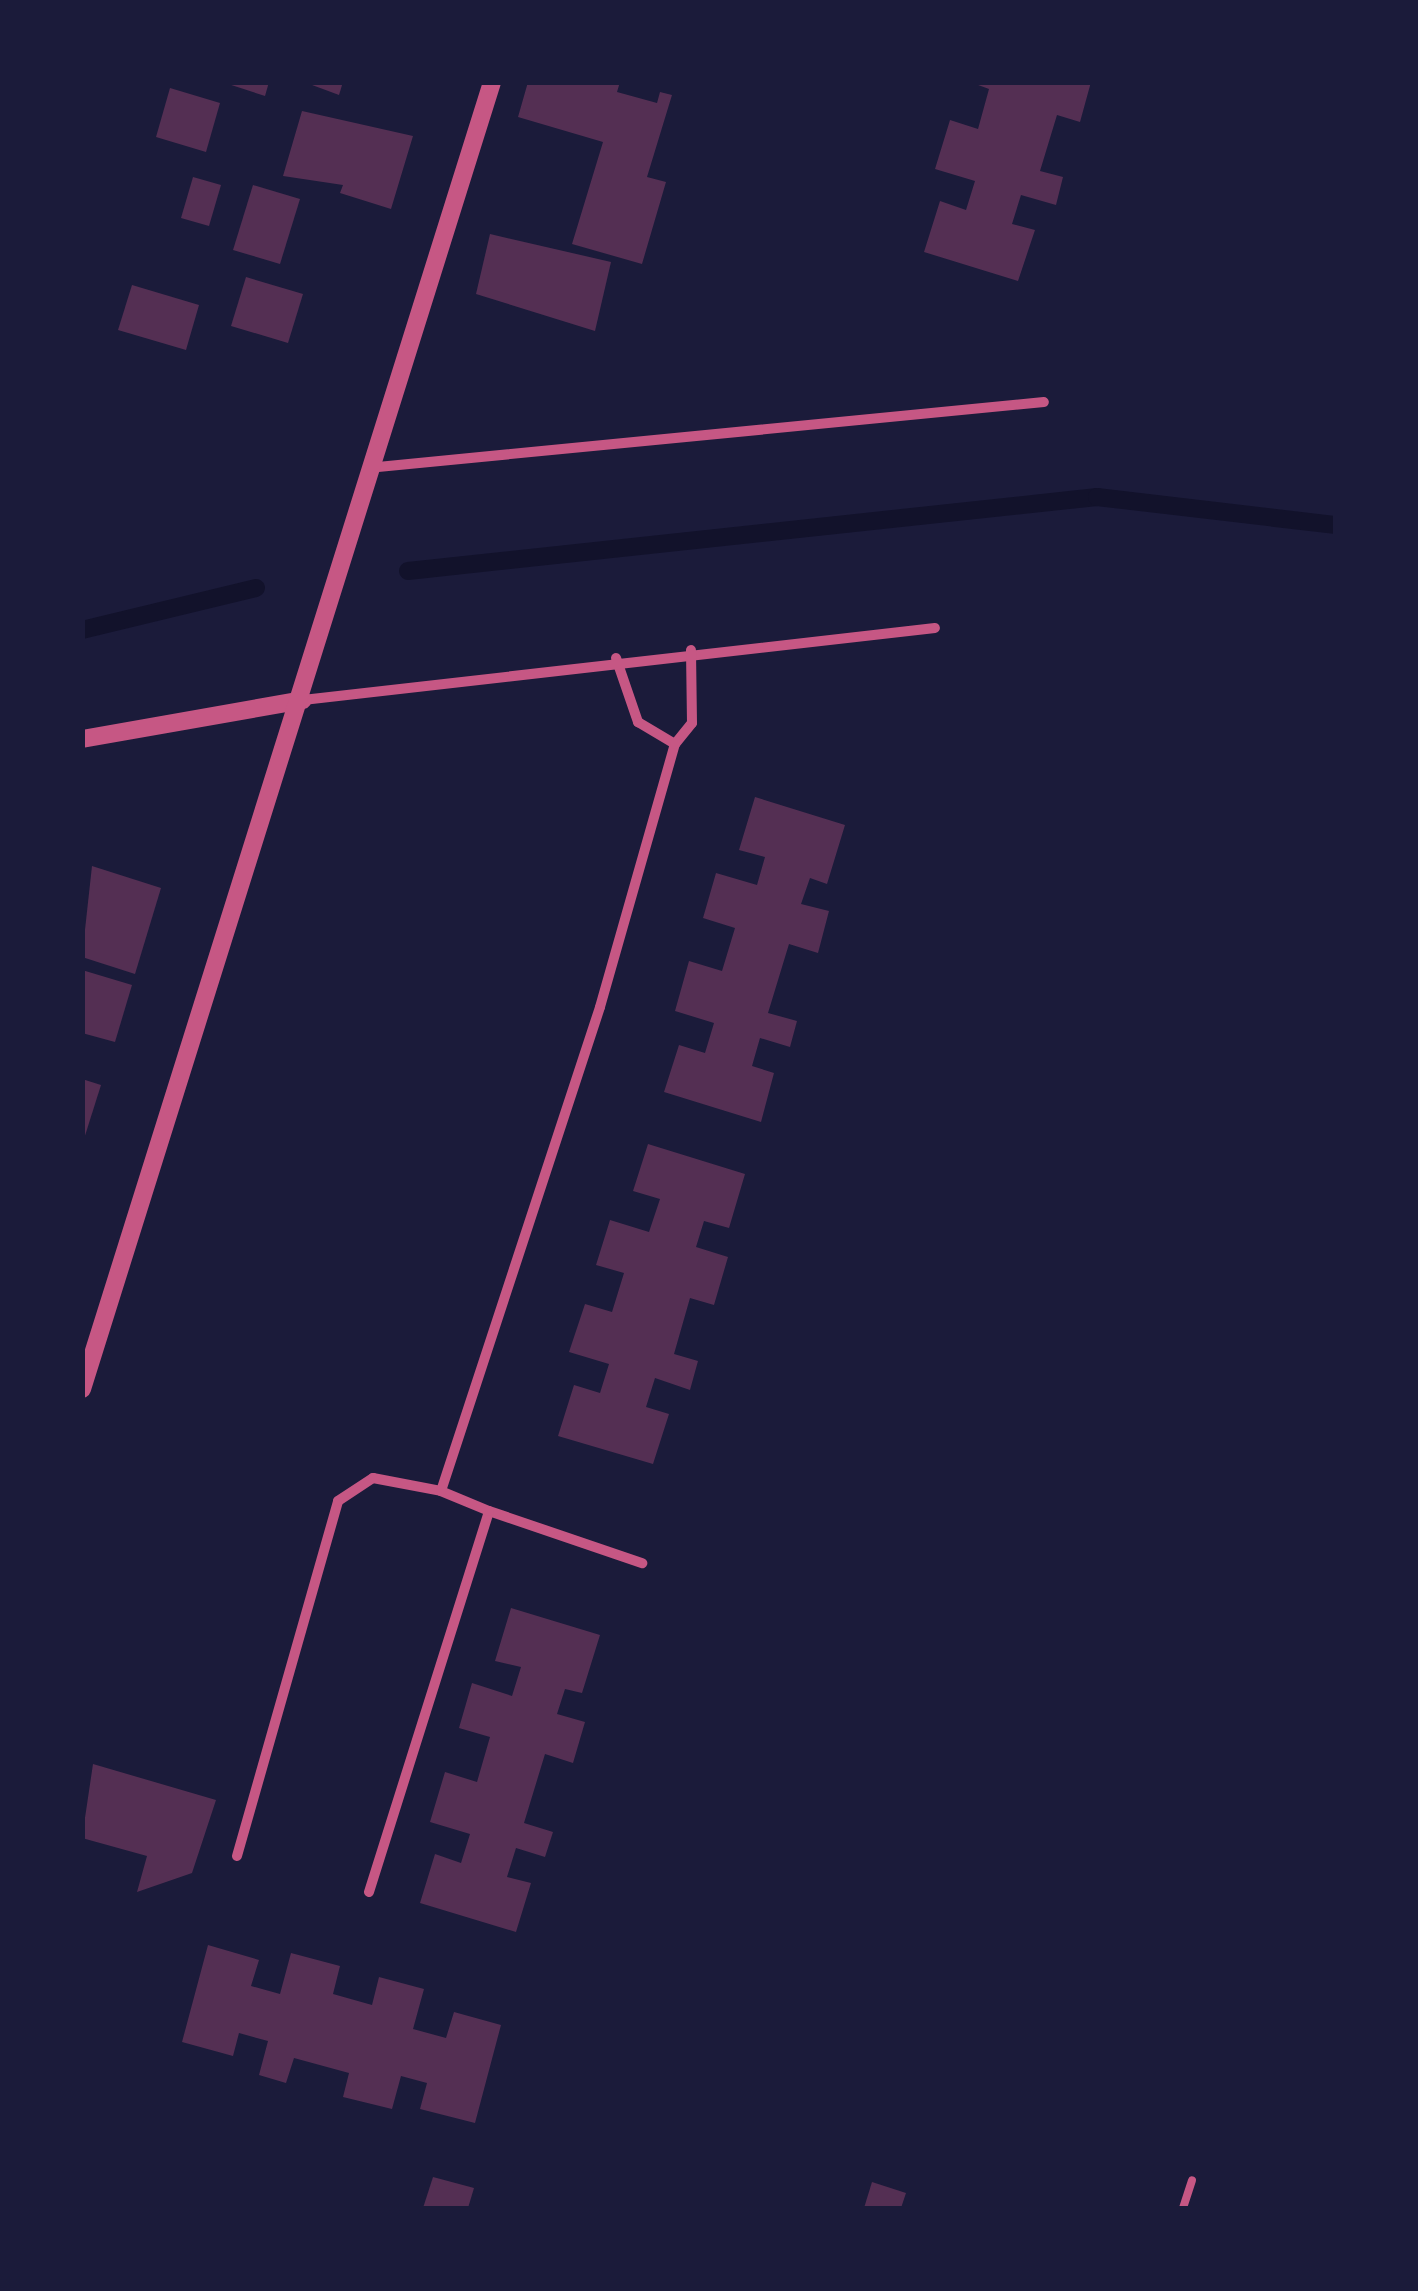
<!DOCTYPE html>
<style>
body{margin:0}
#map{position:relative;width:1418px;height:2291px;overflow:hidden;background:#1b1b3a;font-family:"Varela Round",sans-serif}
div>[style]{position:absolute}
.stream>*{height:18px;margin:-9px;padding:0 9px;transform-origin:9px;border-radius:9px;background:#12122b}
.building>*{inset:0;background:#542f53}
.service>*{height:8px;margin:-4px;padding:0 4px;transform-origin:4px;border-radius:4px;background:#c65784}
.minor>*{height:10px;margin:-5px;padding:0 5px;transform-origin:5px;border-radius:5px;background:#c65784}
.tertiary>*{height:18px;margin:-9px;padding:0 9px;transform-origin:9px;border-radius:9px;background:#c65784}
span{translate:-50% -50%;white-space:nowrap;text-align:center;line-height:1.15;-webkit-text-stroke:8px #1b1b3a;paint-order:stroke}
.frame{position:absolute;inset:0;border:85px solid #1b1b3a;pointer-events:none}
</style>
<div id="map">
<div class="stream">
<div style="left:408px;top:571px;width:693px;rotate:-6.13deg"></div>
<div style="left:1097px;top:497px;width:241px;rotate:6.7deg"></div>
<div style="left:82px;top:630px;width:179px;rotate:-13.6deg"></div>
</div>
<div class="building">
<div style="clip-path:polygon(222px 82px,269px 82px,265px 96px)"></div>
<div style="clip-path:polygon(304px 82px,343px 82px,339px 95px)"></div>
<div style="clip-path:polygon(528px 82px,620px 82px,617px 92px,657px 103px,660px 92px,672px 95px,647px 177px,666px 182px,642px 264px,572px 244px,603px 142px,518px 117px)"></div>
<div style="clip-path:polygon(970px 82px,1091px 82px,1080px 122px,1057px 115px,1040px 171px,1063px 177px,1056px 205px,1021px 195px,1012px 224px,1035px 230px,1018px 281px,924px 252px,940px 201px,966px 210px,975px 181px,935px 169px,950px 120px,978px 129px,989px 89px)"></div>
<div style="clip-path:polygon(170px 88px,220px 103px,206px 152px,156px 137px)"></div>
<div style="clip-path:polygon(302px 111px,413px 136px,391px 209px,340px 193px,343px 185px,283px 176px)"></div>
<div style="clip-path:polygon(193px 177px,221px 185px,209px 226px,181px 218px)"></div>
<div style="clip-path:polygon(253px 185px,300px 199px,280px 264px,233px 250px)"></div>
<div style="clip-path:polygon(490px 234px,611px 262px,595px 331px,476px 294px)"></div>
<div style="clip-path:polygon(246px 277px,303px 294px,288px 343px,231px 326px)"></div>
<div style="clip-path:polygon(132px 285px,199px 305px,186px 350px,118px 330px)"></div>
<div style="clip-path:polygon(755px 797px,845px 825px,827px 884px,810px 878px,801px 904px,829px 911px,818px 953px,789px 944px,768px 1013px,797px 1021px,790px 1047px,760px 1038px,752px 1066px,774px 1073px,761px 1122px,664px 1092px,679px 1045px,705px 1053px,714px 1023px,675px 1011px,689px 961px,722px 971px,735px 928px,703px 918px,716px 873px,757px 885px,765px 857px,739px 850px)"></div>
<div style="clip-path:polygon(92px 866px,161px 888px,135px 974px,82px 957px)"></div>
<div style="clip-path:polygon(82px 970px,132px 985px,115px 1042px,82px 1033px)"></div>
<div style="clip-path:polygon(82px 1079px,101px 1085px,83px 1142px,82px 1142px)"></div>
<div style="clip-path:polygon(648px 1144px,745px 1174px,729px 1228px,704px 1221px,696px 1247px,728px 1257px,714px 1305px,690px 1298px,674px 1354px,698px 1361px,690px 1390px,655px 1378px,646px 1407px,669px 1414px,653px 1464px,558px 1436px,574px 1385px,600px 1393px,609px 1364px,569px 1352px,585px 1304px,612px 1312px,624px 1273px,596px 1265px,610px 1220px,649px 1232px,660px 1199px,633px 1191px)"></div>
<div style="clip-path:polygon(511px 1608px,600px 1635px,582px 1693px,565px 1689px,557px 1714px,585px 1722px,573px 1763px,545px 1754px,524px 1823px,553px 1832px,545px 1857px,516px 1848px,507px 1877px,531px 1883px,516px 1932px,420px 1903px,435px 1854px,461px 1863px,470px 1834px,430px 1822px,445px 1772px,477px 1782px,490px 1737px,459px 1728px,472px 1683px,512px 1696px,521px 1667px,495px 1661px)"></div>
<div style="clip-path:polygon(93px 1764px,216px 1800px,192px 1873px,137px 1892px,147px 1856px,82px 1838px)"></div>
<div style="clip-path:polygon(208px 1945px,259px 1960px,251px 1986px,280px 1994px,291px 1953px,340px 1966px,333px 1994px,372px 2005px,379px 1977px,424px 1989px,413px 2029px,446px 2038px,454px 2012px,501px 2025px,475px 2123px,420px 2109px,427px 2083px,401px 2076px,392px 2109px,343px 2097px,349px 2073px,294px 2058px,286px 2083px,259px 2075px,268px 2041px,239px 2033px,233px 2056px,182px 2042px)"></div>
<div style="clip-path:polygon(433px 2177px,474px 2188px,468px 2208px,423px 2208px)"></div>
<div style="clip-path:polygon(872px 2182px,906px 2193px,901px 2208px,864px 2208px)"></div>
</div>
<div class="service">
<div style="left:1183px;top:2208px;width:29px;rotate:-72deg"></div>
</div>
<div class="minor">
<div style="left:378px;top:467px;width:669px;rotate:-5.57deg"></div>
<div style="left:616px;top:658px;width:68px;rotate:71deg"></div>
<div style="left:638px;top:722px;width:43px;rotate:30.7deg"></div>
<div style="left:303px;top:700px;width:636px;rotate:-6.5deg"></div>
<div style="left:489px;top:1511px;width:162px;rotate:18.8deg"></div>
<div style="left:237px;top:1856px;width:369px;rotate:-74.1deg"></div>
<div style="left:338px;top:1501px;width:42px;rotate:-33.3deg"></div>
<div style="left:373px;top:1478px;width:69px;rotate:10.8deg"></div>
<div style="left:369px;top:1892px;width:399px;rotate:-72.5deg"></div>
<div style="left:489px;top:1511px;width:52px;rotate:-157.4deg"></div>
<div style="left:441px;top:1491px;width:509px;rotate:-71.81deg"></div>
<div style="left:600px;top:1007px;width:273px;rotate:-74.1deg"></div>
<div style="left:675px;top:744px;width:27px;rotate:-51deg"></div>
<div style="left:692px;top:723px;width:73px;rotate:-90.8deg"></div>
</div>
<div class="tertiary">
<div style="left:82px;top:739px;width:224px;rotate:-10deg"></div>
<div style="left:82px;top:1389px;width:1370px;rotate:-72.58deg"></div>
</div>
<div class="frame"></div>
</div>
